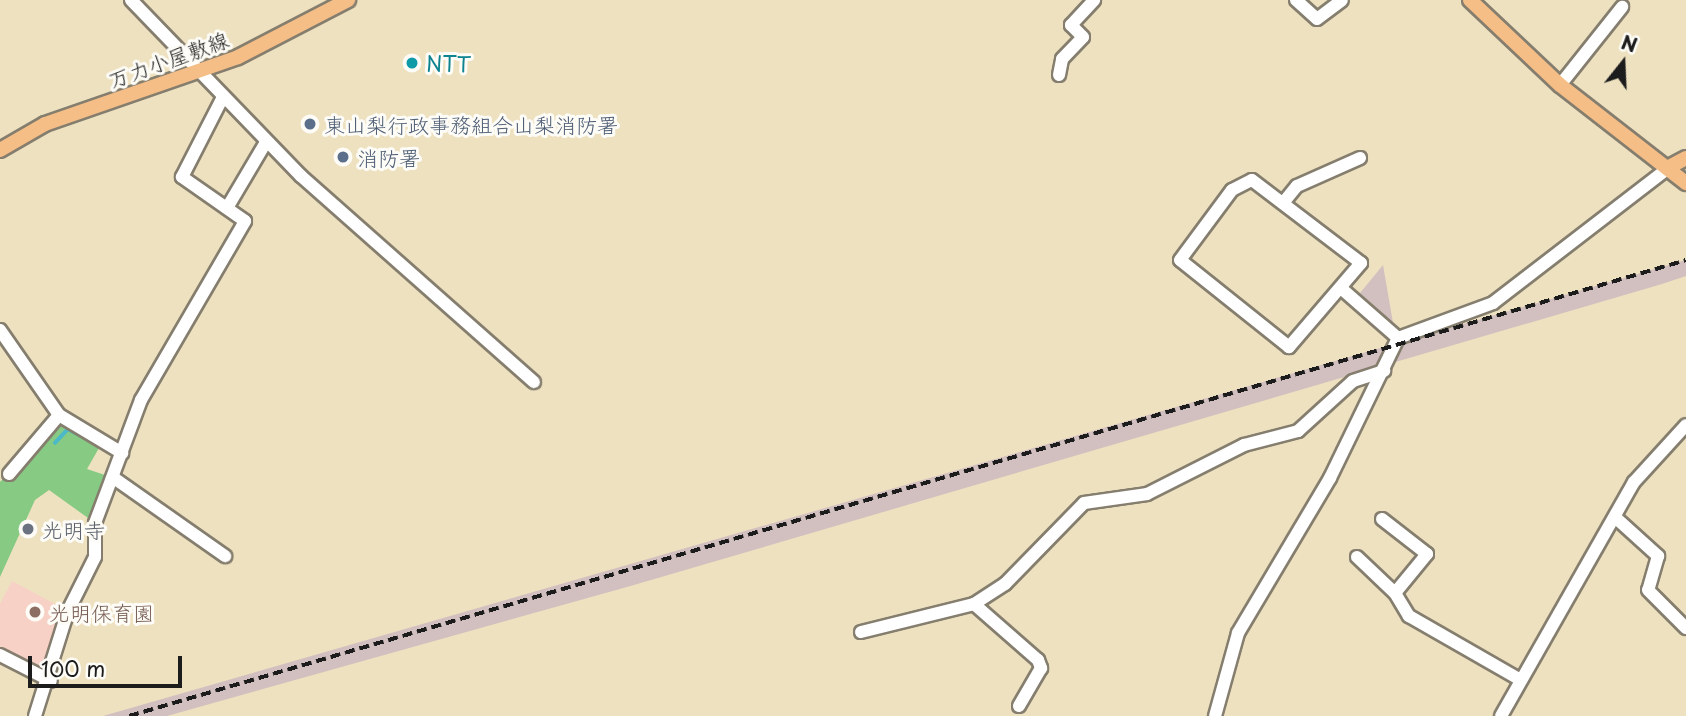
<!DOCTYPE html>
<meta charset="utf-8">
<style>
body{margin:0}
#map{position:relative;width:1686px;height:716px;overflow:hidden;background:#eee1c0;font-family:"Playpen Sans","Klee One",sans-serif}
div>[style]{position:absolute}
.built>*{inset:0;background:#f7d1c6}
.industrial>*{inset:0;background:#d2bfbf}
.green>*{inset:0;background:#87ca83}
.stream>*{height:3.5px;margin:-1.75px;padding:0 1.75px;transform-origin:1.75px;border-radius:1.75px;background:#4cb9c8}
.roads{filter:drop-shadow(2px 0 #857e6e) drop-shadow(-2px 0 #857e6e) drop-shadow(0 2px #857e6e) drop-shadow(0 -2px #857e6e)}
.minor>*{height:12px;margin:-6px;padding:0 6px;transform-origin:6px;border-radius:6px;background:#fff}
.major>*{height:14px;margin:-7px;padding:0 7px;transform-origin:7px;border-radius:7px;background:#f6be87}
.rail>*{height:3.5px;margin-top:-1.75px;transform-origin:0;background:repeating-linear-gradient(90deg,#1c1c1c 0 10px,transparent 0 15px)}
.dots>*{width:19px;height:19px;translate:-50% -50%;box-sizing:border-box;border:4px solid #fdfcf7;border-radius:50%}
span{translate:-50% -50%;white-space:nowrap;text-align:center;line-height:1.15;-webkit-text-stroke:6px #fdfcf7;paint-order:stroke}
.street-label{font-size:21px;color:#1c1c1c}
.culture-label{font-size:21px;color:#0d838f}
.left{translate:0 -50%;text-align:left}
.service-label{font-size:21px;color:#4e5e75}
.worship-label{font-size:21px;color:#5b616d}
.education-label{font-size:21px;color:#785e54}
.north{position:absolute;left:1588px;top:28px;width:70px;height:70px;-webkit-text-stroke:5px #fdfcf7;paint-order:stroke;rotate:18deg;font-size:19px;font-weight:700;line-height:28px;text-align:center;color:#1c1c1c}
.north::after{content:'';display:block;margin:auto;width:24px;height:32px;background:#1c1c1c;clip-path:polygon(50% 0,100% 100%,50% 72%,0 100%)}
.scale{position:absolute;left:28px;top:656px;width:154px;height:32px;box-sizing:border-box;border:4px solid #1c1c1c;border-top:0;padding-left:9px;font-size:21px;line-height:24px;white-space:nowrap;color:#1c1c1c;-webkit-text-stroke:5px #fdfcf7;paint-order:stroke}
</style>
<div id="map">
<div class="built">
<div style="clip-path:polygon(12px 581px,68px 611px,51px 681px,0 655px,0 604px)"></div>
</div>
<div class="industrial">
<div style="clip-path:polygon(1686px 260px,1686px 276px,1662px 284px,627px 587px,167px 716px,103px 716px)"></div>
<div style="clip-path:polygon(1383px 265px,1393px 323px,1360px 293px)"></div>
</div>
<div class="green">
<div style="clip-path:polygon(59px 415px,103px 441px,87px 469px,114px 478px,95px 523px,49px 490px,35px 500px,0 577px,0 482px)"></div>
</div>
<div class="stream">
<div style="left:55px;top:443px;width:19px;rotate:-47deg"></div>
<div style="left:68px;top:429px;width:28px;rotate:27deg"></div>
</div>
<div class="roads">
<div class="minor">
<div style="left:131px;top:0;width:245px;rotate:46deg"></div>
<div style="left:301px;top:176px;width:311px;rotate:41.5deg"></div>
<div style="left:1296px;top:0;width:28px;rotate:42deg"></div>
<div style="left:1317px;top:19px;width:31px;rotate:-37deg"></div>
<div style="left:1059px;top:75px;width:16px;rotate:-79deg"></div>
<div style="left:1062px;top:59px;width:30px;rotate:-46deg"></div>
<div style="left:1083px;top:37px;width:17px;rotate:-135deg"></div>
<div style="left:1071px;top:25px;width:34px;rotate:-47deg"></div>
<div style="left:1560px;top:85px;width:100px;rotate:-51.5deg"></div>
<div style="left:1252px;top:180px;width:137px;rotate:37.3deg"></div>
<div style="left:1361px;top:263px;width:111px;rotate:130.6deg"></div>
<div style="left:1289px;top:347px;width:139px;rotate:-141.4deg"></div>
<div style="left:1180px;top:260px;width:87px;rotate:-53.4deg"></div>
<div style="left:1232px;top:190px;width:22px;rotate:-27deg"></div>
<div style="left:1283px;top:203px;width:22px;rotate:-51deg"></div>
<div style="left:1297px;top:186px;width:69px;rotate:-24deg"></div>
<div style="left:227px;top:208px;width:77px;rotate:-59.4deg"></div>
<div style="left:1342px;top:289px;width:74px;rotate:41.2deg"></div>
<div style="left:0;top:330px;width:103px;rotate:55.2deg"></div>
<div style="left:59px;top:415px;width:74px;rotate:31.1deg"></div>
<div style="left:1398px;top:338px;width:101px;rotate:-20.2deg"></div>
<div style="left:1493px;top:303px;width:225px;rotate:-37.6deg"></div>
<div style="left:9px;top:474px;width:77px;rotate:-49.7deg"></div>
<div style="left:114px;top:478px;width:136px;rotate:35.1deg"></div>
<div style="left:1616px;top:518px;width:57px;rotate:42.1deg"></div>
<div style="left:1658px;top:556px;width:35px;rotate:106deg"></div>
<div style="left:1648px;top:590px;width:54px;rotate:45deg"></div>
<div style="left:1382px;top:519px;width:57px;rotate:37.9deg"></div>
<div style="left:1427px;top:554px;width:50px;rotate:129.4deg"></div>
<div style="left:1357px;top:557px;width:52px;rotate:43.5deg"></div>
<div style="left:1395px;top:593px;width:27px;rotate:59deg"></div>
<div style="left:1409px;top:616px;width:127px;rotate:29.8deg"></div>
<div style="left:974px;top:604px;width:85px;rotate:41.2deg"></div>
<div style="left:1038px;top:660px;width:9px;rotate:69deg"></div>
<div style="left:1041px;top:668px;width:44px;rotate:120.1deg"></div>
<div style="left:861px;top:632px;width:116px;rotate:-13.9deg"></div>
<div style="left:974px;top:604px;width:37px;rotate:-33deg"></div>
<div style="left:1005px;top:584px;width:113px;rotate:-45.7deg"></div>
<div style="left:1084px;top:503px;width:64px;rotate:-8.1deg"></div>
<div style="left:1147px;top:494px;width:109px;rotate:-26.8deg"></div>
<div style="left:1244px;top:445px;width:56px;rotate:-14.5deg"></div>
<div style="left:1298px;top:431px;width:74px;rotate:-42.3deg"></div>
<div style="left:1353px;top:381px;width:33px;rotate:-18deg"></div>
<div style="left:0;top:655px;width:57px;rotate:27deg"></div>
<div style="left:35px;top:716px;width:110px;rotate:-72.6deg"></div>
<div style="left:68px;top:611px;width:60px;rotate:-63.4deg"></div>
<div style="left:95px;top:557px;width:34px;rotate:-90deg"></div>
<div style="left:95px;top:523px;width:131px;rotate:-69.5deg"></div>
<div style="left:141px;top:400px;width:207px;rotate:-59.8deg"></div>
<div style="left:245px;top:221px;width:77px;rotate:-145.1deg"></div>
<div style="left:182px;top:177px;width:90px;rotate:-62.9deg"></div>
<div style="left:1215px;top:716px;width:86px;rotate:-74.5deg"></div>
<div style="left:1238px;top:633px;width:180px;rotate:-59.3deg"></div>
<div style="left:1330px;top:478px;width:156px;rotate:-64.1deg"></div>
<div style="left:1501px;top:716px;width:269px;rotate:-60.4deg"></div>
<div style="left:1634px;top:482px;width:77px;rotate:-47.6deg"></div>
</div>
<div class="major">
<div style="left:1470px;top:0;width:124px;rotate:43.4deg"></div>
<div style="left:1560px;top:85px;width:160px;rotate:37.9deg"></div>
<div style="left:0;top:150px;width:52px;rotate:-30deg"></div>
<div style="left:45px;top:124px;width:204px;rotate:-19.1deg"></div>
<div style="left:238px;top:57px;width:124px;rotate:-27.4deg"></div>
<div style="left:1671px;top:166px;width:17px;rotate:-28deg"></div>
</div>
</div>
<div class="rail">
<div style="left:129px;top:716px;width:1622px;rotate:-16.32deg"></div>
</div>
<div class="dots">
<div style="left:412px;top:63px;background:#0f9aa8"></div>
<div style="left:310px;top:124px;background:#5c6f8a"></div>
<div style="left:343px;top:157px;background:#5c6f8a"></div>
<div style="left:28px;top:529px;background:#6b7280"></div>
<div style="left:35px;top:612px;background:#8d6e63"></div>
</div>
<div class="street-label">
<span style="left:168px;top:59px;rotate:-20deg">万力小屋敷線</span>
</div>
<div class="culture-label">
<span class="left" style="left:426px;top:63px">NTT</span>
</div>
<div class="service-label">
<span class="left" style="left:324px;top:124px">東山梨行政事務組合山梨消防署</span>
<span class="left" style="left:357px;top:157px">消防署</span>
</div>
<div class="worship-label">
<span class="left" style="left:42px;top:529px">光明寺</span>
</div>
<div class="education-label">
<span class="left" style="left:49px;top:612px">光明保育園</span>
</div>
<div class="north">N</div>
<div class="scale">100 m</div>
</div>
